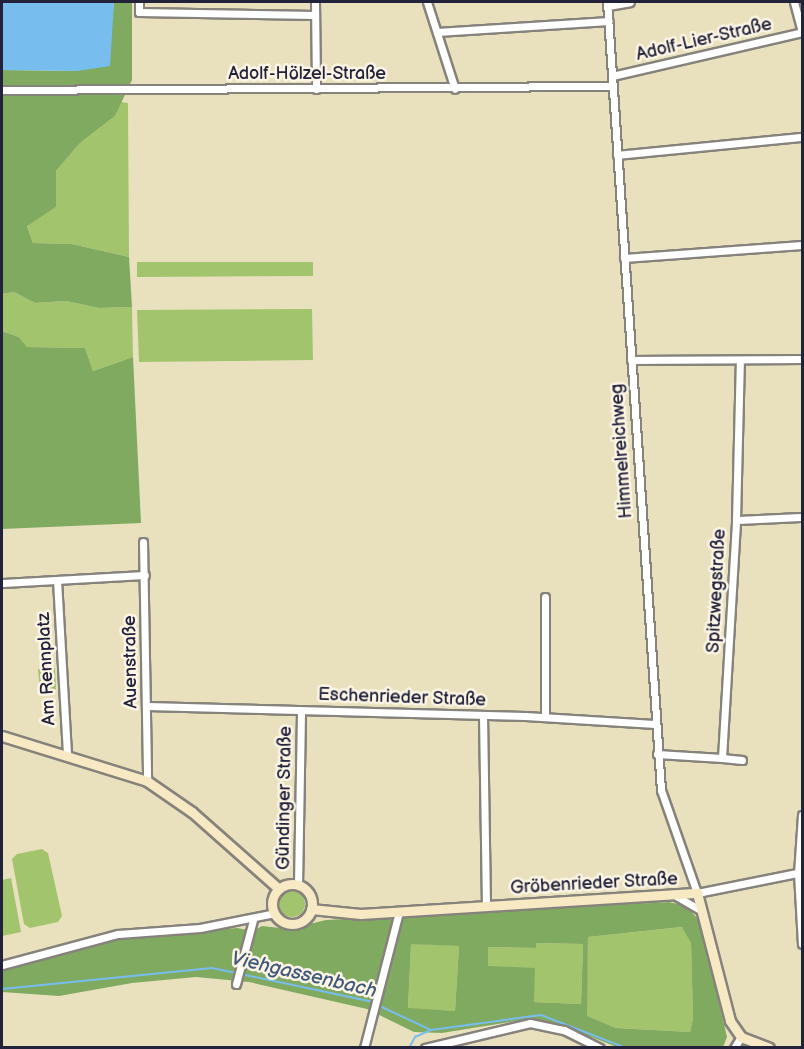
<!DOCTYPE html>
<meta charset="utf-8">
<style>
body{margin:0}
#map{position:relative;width:804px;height:1049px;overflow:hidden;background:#e9e1be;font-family:"Balsamiq Sans",sans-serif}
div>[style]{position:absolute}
.green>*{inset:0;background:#a1c46d}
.round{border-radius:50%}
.forest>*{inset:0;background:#80aa60}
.water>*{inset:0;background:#77beef}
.stream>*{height:2px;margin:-1px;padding:0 1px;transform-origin:1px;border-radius:1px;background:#77beef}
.roads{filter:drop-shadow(2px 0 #86827c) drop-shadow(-2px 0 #86827c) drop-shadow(0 2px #86827c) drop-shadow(0 -2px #86827c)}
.street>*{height:7px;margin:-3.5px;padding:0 3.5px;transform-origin:3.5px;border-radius:3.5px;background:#fff}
.secondary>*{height:9px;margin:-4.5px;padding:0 4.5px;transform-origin:4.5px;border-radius:4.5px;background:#f7e9c3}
.secondary>.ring{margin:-4.5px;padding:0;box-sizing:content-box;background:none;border:9px solid #f7e9c3;border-radius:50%}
span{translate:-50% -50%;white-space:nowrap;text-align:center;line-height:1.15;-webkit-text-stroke:5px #fcf5e5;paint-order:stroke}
.street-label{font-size:18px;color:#22223b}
.water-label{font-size:20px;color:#40597a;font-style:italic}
.frame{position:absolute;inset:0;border:3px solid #22223b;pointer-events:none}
</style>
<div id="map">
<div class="green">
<div style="clip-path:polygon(121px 102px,128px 103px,129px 257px,72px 244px,33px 243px,27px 225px,56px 207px,56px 171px,80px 143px,115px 116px)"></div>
<div style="clip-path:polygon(137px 262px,313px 262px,313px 276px,137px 277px)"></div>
<div style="clip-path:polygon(14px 292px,35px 303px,66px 301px,99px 308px,132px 307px,133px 357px,93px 371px,85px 348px,27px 347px,19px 337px,2px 331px,2px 294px)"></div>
<div style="clip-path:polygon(312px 309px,313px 360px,139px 362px,137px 310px)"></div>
<div style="clip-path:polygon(55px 668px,56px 689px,40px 691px,38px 669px)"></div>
<div style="clip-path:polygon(42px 849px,48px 853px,62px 916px,58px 922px,30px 928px,24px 924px,12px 859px,17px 854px)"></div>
<div style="clip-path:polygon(11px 878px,21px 932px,2px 936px,2px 880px)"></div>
<div class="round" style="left:279px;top:891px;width:26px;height:26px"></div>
<div style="clip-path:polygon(683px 927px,691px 943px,693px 1018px,690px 1032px,616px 1028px,586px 1016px,588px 937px)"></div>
<div style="clip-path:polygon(411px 943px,459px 946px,455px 1011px,408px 1009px)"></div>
<div style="clip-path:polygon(536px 943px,583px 944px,581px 1004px,534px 1002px,488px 966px,488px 947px,535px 948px)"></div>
</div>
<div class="forest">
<div style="clip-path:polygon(114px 2px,132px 2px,132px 80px,115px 116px,80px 143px,56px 171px,56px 207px,27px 226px,33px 243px,72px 244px,129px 257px,132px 307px,99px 308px,66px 301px,35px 303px,14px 292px,2px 294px,2px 70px,77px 71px,112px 17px)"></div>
<div style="clip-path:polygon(2px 331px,19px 337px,27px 347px,85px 348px,93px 371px,133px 357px,141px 523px,2px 529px)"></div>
<div style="clip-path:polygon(evenodd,669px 902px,686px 906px,700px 921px,727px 1037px,723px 1047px,617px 1047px,556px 1023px,522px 1020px,442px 1033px,414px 1032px,367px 1009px,249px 982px,196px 977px,132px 983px,59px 996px,2px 992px,2px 970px,103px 942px,140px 936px,237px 928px,253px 931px,262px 926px,289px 929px,326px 920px,669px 902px,682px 927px,691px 943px,693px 1018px,690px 1032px,616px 1028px,587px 1016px,588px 937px,682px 927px,669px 902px,536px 943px,583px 944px,581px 1004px,534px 1002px,535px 968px,488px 966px,488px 947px,536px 948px,536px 943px,669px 902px,411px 944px,459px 946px,455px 1011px,408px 1008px,411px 944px)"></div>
</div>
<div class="water">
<div style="clip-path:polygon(2px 2px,114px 2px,110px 66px,77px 71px,2px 70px)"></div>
</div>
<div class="stream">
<div style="left:2px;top:989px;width:211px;rotate:-5.7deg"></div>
<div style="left:212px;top:968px;width:160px;rotate:11.9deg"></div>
<div style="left:369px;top:1001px;width:68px;rotate:25.1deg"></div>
<div style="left:431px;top:1030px;width:111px;rotate:-7.8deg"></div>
<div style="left:541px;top:1015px;width:91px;rotate:21.2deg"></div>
<div style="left:409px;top:1048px;width:13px;rotate:-61deg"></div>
<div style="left:415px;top:1037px;width:17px;rotate:-24deg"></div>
</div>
<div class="roads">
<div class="street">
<div style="left:139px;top:2px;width:10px;rotate:90deg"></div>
<div style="left:139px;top:12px;width:176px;rotate:1deg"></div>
<div style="left:315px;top:2px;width:87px;rotate:89.3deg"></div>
<div style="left:427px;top:2px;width:91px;rotate:72.2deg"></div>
<div style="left:607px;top:2px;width:790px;rotate:86.08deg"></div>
<div style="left:661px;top:790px;width:109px;rotate:70.7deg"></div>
<div style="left:697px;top:893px;width:107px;rotate:-11.3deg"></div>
<div style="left:794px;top:2px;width:30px;rotate:75deg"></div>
<div style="left:608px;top:6px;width:22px;rotate:-10deg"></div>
<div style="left:437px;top:32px;width:172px;rotate:-3.7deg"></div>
<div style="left:612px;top:76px;width:195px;rotate:-13deg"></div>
<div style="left:2px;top:90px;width:611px;rotate:-0.38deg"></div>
<div style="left:617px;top:155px;width:186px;rotate:-5.6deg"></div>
<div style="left:624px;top:258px;width:178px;rotate:-4.2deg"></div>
<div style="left:631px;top:360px;width:171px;rotate:-0.3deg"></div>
<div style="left:736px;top:520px;width:66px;rotate:-2.6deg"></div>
<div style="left:143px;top:542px;width:239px;rotate:89deg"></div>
<div style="left:57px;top:580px;width:176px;rotate:86.7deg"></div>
<div style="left:2px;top:583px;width:143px;rotate:-3.2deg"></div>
<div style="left:545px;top:597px;width:120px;rotate:90deg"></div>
<div style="left:147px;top:706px;width:378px;rotate:1.5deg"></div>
<div style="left:525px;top:716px;width:130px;rotate:3.5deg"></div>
<div style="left:483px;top:715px;width:191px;rotate:89.1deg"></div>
<div style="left:657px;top:754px;width:65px;rotate:3.5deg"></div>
<div style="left:722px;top:758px;width:238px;rotate:-86.6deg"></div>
<div style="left:736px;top:520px;width:160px;rotate:-88.6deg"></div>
<div style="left:722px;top:758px;width:20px;rotate:6deg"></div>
<div style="left:802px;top:815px;width:58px;rotate:93.9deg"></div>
<div style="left:798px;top:873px;width:71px;rotate:86.8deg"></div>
<div style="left:298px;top:885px;width:174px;rotate:-89deg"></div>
<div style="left:676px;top:896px;width:30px;rotate:30deg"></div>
<div style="left:2px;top:965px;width:120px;rotate:-15deg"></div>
<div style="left:118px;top:934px;width:82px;rotate:-4.2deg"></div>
<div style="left:200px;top:928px;width:76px;rotate:-11.3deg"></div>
<div style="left:236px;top:984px;width:66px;rotate:-75.1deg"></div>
<div style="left:364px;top:1048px;width:140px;rotate:-75.6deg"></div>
<div style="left:425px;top:1048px;width:108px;rotate:-13.4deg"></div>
<div style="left:530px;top:1023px;width:35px;rotate:12deg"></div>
<div style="left:564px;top:1030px;width:40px;rotate:26.6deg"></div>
<div style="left:734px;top:1048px;width:13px;rotate:-58deg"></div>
</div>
<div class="secondary">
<div style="left:2px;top:736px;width:152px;rotate:17.2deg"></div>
<div style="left:147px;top:781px;width:55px;rotate:34.6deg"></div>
<div style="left:192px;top:812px;width:116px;rotate:41.5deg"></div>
<div class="ring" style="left:272px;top:884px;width:31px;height:31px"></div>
<div style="left:311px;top:909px;width:50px;rotate:5.7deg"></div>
<div style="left:361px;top:914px;width:337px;rotate:-3.6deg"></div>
<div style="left:697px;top:893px;width:132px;rotate:75.5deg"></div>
<div style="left:730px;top:1021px;width:19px;rotate:55deg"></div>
<div style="left:741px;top:1037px;width:30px;rotate:21deg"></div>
</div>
</div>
<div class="street-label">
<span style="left:704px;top:40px;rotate:-13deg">Adolf-Lier-Straße</span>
<span style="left:307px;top:74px">Adolf-Hölzel-Straße</span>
<span style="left:622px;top:451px;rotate:-94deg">Himmelreichweg</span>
<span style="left:717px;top:591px;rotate:-87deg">Spitzwegstraße</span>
<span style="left:131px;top:662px;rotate:-91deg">Auenstraße</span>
<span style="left:47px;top:669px;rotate:-93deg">Am Rennplatz</span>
<span style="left:402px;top:698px;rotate:2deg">Eschenrieder Straße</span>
<span style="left:285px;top:798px;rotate:-89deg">Gündinger Straße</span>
<span style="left:594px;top:884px;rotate:-3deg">Gröbenrieder Straße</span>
</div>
<div class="water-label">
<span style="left:304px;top:975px;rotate:13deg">Viehgassenbach</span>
</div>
<div class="frame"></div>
</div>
